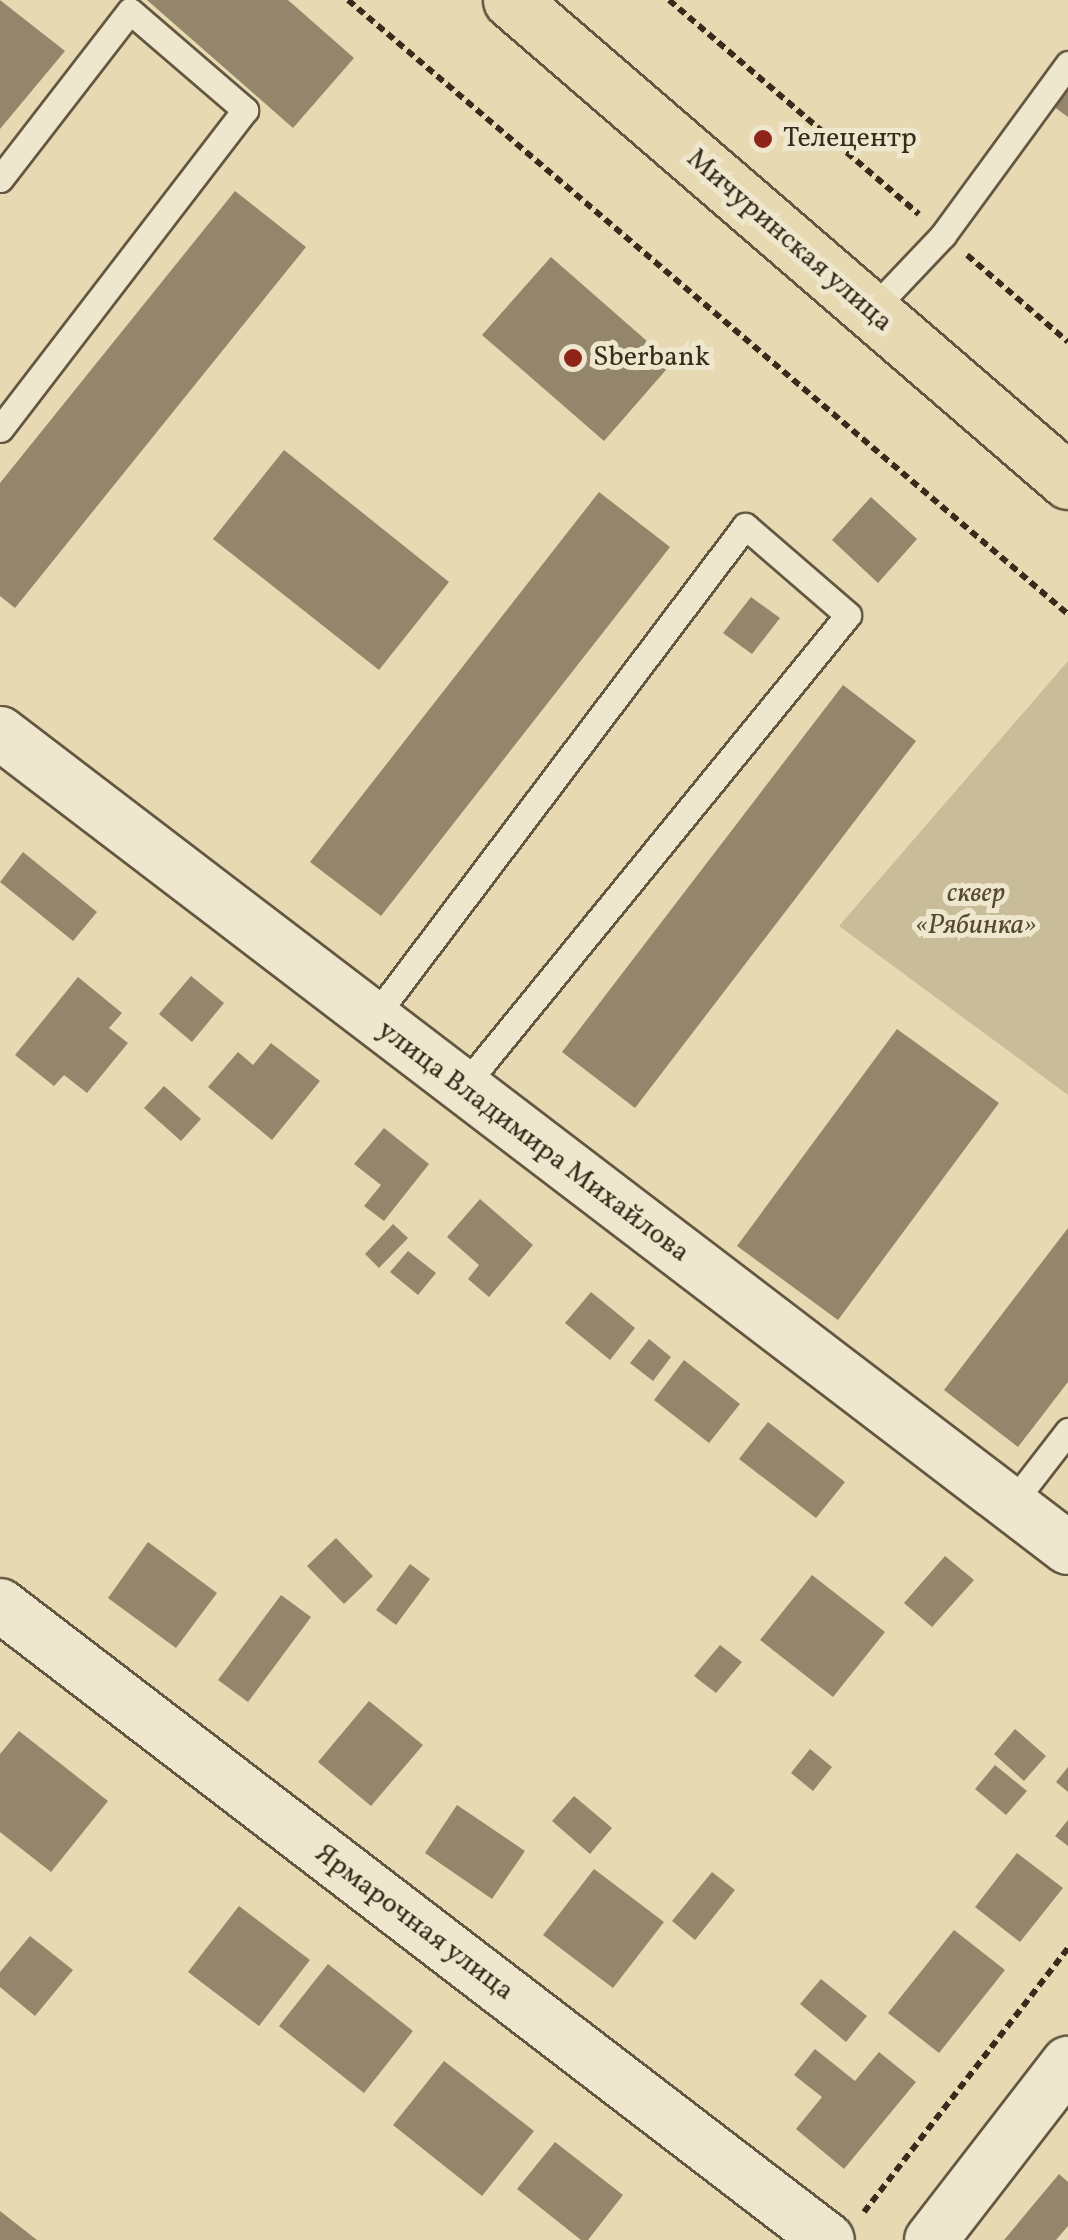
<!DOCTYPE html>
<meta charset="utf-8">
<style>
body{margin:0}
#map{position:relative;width:1068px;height:2240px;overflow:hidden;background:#e7dab2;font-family:Vollkorn,serif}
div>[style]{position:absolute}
.green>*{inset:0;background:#c9bc98}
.building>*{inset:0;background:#93866a}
.path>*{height:6px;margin-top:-3px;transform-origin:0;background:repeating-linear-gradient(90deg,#392b1c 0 8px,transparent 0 13px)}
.roads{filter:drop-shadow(2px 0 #645742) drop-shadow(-2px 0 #645742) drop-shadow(0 2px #645742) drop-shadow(0 -2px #645742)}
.lane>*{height:25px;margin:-12.5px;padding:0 12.5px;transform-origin:12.5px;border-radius:12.5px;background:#efe7cd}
.street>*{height:52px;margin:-26px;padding:0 26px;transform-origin:26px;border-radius:26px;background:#efe7cd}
.primary>*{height:55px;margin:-27.5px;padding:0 27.5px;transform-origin:27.5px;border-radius:27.5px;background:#e7dab2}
.dots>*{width:28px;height:28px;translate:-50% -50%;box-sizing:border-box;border:5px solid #efe7cd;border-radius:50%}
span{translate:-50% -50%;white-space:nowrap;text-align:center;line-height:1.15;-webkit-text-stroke:10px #efe7cd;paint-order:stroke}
.poi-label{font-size:28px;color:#392b1c}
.left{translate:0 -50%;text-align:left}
.street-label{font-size:28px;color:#392b1c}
.park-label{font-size:28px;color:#564835;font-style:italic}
</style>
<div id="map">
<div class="green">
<div style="clip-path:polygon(1068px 661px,1068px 1095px,839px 926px)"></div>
</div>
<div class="building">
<div style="clip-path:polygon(0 0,65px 51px,0 129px)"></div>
<div style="clip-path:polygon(147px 0,288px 0,354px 58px,293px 128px)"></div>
<div style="clip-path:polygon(1068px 87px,1068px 117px,1053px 106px)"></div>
<div style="clip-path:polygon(235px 191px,306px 247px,15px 608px,0 596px,0 483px)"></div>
<div style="clip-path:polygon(551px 257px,672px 363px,604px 441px,482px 335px)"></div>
<div style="clip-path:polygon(284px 450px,449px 582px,379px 670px,213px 539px)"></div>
<div style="clip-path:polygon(599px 492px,670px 547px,381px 916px,310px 862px)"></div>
<div style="clip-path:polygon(871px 497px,917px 539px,878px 583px,832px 540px)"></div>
<div style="clip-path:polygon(751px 597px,780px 618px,752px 654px,723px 633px)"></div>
<div style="clip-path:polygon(843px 685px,916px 741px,635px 1108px,562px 1052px)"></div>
<div style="clip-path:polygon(23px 852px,97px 912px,73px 941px,0 882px)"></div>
<div style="clip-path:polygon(191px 976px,224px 1003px,192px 1042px,159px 1014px)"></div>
<div style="clip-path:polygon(78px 977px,122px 1013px,109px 1028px,128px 1043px,87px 1093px,64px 1075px,54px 1086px,15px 1055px)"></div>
<div style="clip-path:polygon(897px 1029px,999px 1103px,838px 1320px,737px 1246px)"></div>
<div style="clip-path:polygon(271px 1043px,320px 1081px,272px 1140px,208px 1087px,238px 1052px,253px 1065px)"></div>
<div style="clip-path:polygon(164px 1086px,201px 1119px,181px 1141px,144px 1108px)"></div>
<div style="clip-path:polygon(384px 1128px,429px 1164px,384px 1221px,364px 1206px,381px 1185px,354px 1164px)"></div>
<div style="clip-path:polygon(480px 1199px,533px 1245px,489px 1297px,468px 1279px,479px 1265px,447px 1237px)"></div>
<div style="clip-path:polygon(393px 1224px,408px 1238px,379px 1268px,365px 1254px)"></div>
<div style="clip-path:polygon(1068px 1228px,1068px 1382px,1018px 1447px,944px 1390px)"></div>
<div style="clip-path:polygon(408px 1251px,436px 1273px,418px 1295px,390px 1272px)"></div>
<div style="clip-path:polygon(591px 1292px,635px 1328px,610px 1360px,565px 1323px)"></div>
<div style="clip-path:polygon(649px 1339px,671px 1357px,653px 1381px,630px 1363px)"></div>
<div style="clip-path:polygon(684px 1360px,740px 1404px,709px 1443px,654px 1400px)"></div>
<div style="clip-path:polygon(768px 1422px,845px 1482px,816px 1518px,739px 1459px)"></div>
<div style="clip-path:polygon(336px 1538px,373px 1576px,344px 1604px,307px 1566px)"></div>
<div style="clip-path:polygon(148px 1542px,217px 1593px,176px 1648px,108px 1598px)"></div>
<div style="clip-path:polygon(945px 1556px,974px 1580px,932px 1627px,904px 1603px)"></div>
<div style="clip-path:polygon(410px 1564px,430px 1579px,396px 1625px,376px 1610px)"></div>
<div style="clip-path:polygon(812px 1575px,885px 1632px,833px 1697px,760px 1640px)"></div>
<div style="clip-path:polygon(281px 1595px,311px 1617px,248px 1702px,218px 1680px)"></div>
<div style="clip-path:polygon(720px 1645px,742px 1662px,716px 1693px,694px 1676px)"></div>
<div style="clip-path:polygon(369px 1701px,423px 1745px,371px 1806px,318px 1762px)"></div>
<div style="clip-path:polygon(1015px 1729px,1046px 1756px,1024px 1781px,994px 1754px)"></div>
<div style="clip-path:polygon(19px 1731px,108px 1801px,51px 1872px,0 1832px,0 1754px)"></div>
<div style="clip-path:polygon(810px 1749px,832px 1767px,813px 1791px,791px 1773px)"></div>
<div style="clip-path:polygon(995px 1765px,1027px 1791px,1006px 1815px,975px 1789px)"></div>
<div style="clip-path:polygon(1068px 1767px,1068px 1792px,1056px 1782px)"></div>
<div style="clip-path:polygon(574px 1796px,612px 1828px,590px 1854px,552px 1821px)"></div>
<div style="clip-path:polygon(457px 1805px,525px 1851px,492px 1899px,425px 1853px)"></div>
<div style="clip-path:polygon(1068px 1820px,1068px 1846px,1055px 1836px)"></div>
<div style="clip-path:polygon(1017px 1853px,1063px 1888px,1020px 1942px,975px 1907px)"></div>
<div style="clip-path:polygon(594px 1869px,664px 1922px,613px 1988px,543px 1935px)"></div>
<div style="clip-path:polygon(712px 1872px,735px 1890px,695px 1940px,672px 1921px)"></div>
<div style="clip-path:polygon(239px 1906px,310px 1960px,259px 2026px,188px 1972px)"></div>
<div style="clip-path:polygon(954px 1930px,1005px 1970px,939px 2053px,888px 2013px)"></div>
<div style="clip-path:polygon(30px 1936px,73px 1970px,35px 2016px,0 1987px,0 1972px)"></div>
<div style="clip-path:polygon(328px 1964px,413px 2031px,364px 2093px,279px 2026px)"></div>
<div style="clip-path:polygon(821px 1979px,867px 2016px,846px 2042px,800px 2004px)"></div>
<div style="clip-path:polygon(815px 2049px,855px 2081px,879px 2052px,916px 2082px,844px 2169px,796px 2129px,822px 2097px,794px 2075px)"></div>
<div style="clip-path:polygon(444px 2061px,534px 2131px,482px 2196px,393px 2125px)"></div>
<div style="clip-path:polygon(555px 2142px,623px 2195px,588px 2240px,581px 2240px,517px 2189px)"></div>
<div style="clip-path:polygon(1059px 2174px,1068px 2182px,1068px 2226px,1056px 2240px,1004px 2240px)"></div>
<div style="clip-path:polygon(0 2211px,37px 2240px,0 2240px)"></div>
</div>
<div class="path">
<div style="left:348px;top:0;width:946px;rotate:40.46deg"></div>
<div style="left:669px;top:0;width:329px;rotate:40.6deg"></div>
<div style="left:967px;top:255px;width:133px;rotate:40.7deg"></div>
<div style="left:864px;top:2212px;width:334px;rotate:-52.3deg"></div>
</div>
<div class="roads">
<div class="lane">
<div style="left:0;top:179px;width:212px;rotate:-52.3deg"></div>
<div style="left:130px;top:11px;width:152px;rotate:40.7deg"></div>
<div style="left:245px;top:110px;width:402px;rotate:127.5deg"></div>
<div style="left:871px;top:311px;width:105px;rotate:-46.5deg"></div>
<div style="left:943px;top:235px;width:212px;rotate:-53.8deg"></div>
<div style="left:372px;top:1020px;width:619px;rotate:-52.94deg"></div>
<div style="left:745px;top:526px;width:136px;rotate:40.8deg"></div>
<div style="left:848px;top:615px;width:609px;rotate:129.2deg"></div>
<div style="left:1010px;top:1506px;width:95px;rotate:-52.3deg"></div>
</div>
<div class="street">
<div style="left:0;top:733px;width:1343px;rotate:37.35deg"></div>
<div style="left:0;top:1605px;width:1043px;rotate:37.48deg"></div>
<div style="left:931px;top:2240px;width:224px;rotate:-52.3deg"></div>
</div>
<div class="primary">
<div style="left:511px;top:0;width:736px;rotate:40.81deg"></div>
</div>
</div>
<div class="dots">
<div style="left:763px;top:139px;background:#8f2418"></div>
<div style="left:573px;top:358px;background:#8f2418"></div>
</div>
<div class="poi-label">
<span class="left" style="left:783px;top:139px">Телецентр</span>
<span class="left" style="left:593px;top:358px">Sberbank</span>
</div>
<div class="street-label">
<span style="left:789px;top:241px;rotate:41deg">Мичуринская улица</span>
<span style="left:533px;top:1142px;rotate:37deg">улица Владимира Михайлова</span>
<span style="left:414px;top:1923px;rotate:37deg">Ярмарочная улица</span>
</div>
<div class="park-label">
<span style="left:976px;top:910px">сквер<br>«Рябинка»</span>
</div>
</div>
